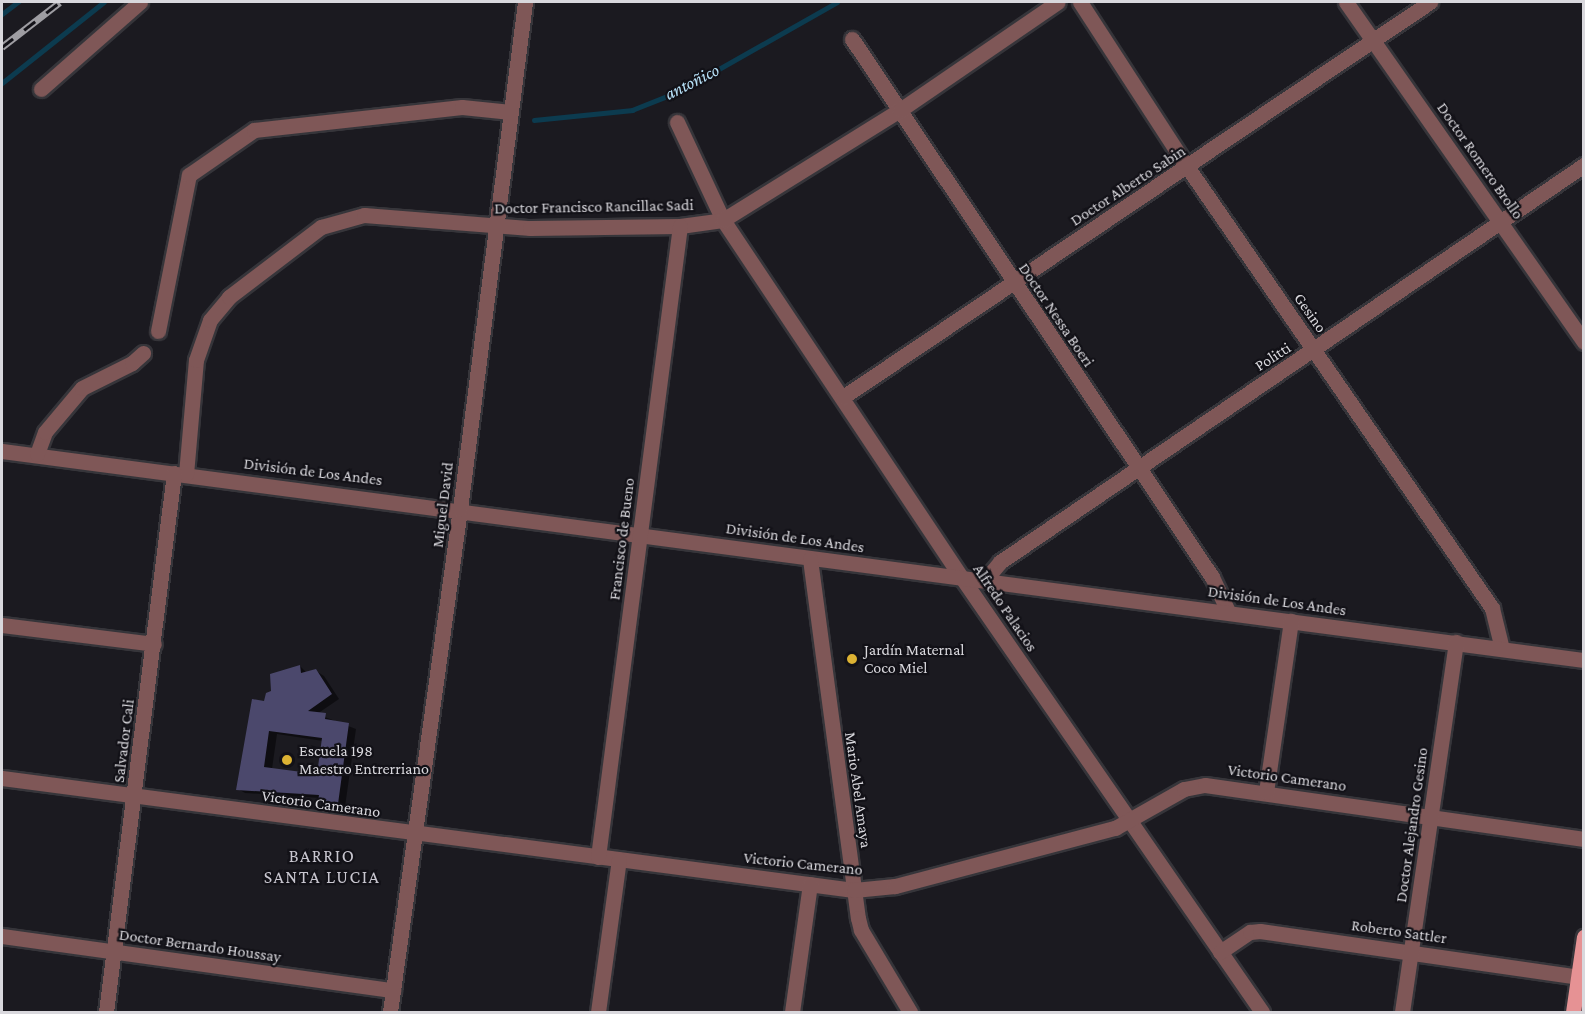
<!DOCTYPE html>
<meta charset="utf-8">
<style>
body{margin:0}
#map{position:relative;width:1585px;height:1014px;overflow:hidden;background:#1b1a20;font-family:"Crimson Pro",serif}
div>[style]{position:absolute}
.shadow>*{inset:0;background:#0007}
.stream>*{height:4.5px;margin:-2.25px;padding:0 2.25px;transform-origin:2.25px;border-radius:2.25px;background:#0c3b4f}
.building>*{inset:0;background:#4b486c}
.roads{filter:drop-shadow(2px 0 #36353a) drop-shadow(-2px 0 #36353a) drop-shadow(0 2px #36353a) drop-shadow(0 -2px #36353a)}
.minor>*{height:15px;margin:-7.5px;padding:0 7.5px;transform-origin:7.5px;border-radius:7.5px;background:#7f5757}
.major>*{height:15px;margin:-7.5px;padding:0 7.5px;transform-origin:7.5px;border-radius:7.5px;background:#e69294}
.rail>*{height:7px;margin-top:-3.5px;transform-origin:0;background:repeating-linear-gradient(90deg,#121117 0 14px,#9e9da2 0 28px);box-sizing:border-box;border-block:2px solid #9e9da2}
.dots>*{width:16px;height:16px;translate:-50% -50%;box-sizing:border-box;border:3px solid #121117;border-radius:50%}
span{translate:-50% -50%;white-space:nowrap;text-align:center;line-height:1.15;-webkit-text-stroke:4.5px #121117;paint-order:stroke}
.street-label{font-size:16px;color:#d9d8dd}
.poi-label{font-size:16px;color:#d9d8dd}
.left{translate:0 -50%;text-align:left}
.water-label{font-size:18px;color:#b8e2f9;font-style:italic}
.neighbourhood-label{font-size:18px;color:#c8c6cf;letter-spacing:1.5px}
.frame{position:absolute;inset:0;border:3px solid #d9d8dd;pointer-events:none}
</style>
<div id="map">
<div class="shadow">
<div style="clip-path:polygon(evenodd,300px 666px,307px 673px,316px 671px,324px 676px,339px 699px,317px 714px,356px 729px,345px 807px,327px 805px,320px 798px,245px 793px,238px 789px,265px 703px,300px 666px,277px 734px,323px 741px,318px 776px,272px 769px,277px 734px)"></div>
</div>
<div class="stream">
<div style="left:2px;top:14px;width:20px;rotate:-37deg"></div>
<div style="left:2px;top:83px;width:130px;rotate:-38.5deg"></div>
<div style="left:534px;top:120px;width:99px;rotate:-5.8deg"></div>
<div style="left:632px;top:110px;width:52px;rotate:-21.6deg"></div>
<div style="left:680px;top:91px;width:180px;rotate:-29.5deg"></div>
</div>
<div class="building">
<div style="clip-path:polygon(evenodd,300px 665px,301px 673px,316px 669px,332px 694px,308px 711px,326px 713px,325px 719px,349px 723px,338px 804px,318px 802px,319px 795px,236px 790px,252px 699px,264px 701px,266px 693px,271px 691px,270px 674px,300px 665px,269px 731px,322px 738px,317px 774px,264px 767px,269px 731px)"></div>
</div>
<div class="roads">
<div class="minor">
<div style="left:1080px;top:2px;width:198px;rotate:57deg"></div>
<div style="left:1188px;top:168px;width:535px;rotate:55.36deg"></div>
<div style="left:1492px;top:608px;width:42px;rotate:76.3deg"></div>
<div style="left:1346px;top:2px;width:415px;rotate:55deg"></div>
<div style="left:852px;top:39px;width:647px;rotate:56.21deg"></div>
<div style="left:1212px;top:577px;width:38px;rotate:65deg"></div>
<div style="left:41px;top:89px;width:132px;rotate:-41.3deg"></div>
<div style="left:677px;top:122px;width:108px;rotate:64.9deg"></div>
<div style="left:723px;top:220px;width:430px;rotate:56.3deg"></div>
<div style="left:962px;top:578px;width:528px;rotate:55.35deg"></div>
<div style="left:158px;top:331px;width:159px;rotate:-78.8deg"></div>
<div style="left:189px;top:175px;width:79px;rotate:-34.7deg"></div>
<div style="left:254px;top:130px;width:209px;rotate:-6.3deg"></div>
<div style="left:462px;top:107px;width:49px;rotate:5.8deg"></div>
<div style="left:843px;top:397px;width:708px;rotate:-33.94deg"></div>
<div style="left:2px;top:451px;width:1596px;rotate:7.53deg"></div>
<div style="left:37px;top:454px;width:23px;rotate:-70deg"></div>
<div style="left:45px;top:432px;width:57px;rotate:-49.9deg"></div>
<div style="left:82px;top:388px;width:56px;rotate:-26.6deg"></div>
<div style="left:132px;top:363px;width:15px;rotate:-42deg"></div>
<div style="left:186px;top:474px;width:114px;rotate:-85deg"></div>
<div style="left:196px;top:360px;width:42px;rotate:-70.7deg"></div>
<div style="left:210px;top:320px;width:30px;rotate:-50deg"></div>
<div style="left:229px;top:297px;width:116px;rotate:-37.3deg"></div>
<div style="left:321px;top:227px;width:45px;rotate:-15.6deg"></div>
<div style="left:364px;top:215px;width:167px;rotate:4.5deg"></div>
<div style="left:530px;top:228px;width:150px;rotate:-0.8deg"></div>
<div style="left:680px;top:226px;width:43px;rotate:-7.9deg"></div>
<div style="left:723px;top:220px;width:208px;rotate:-31.9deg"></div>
<div style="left:900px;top:110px;width:191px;rotate:-34.4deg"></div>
<div style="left:810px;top:559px;width:362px;rotate:82.4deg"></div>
<div style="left:858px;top:918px;width:12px;rotate:76deg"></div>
<div style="left:861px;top:930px;width:96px;rotate:59.1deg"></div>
<div style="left:985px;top:580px;width:23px;rotate:-50deg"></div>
<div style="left:1000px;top:562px;width:706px;rotate:-34.21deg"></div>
<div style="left:2px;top:625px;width:153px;rotate:7.1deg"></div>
<div style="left:2px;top:778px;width:859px;rotate:7.49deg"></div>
<div style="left:854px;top:890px;width:41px;rotate:-5.6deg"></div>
<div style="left:895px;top:886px;width:228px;rotate:-14.8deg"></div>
<div style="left:1115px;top:828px;width:79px;rotate:-29.5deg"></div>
<div style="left:1184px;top:789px;width:21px;rotate:-11deg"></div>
<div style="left:1205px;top:785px;width:383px;rotate:8.1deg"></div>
<div style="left:1266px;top:792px;width:173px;rotate:-81.7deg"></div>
<div style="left:598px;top:857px;width:636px;rotate:-82.6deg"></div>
<div style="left:2px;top:936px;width:395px;rotate:7.9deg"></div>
<div style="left:1220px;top:952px;width:36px;rotate:-34deg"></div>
<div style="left:1250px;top:932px;width:10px;rotate:-6deg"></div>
<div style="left:1260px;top:931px;width:321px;rotate:8.2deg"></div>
<div style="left:106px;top:1012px;width:543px;rotate:-82.81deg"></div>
<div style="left:390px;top:1012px;width:508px;rotate:-82.08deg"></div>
<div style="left:460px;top:509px;width:511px;rotate:-82.69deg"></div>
<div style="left:598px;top:1012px;width:154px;rotate:-82.2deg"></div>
<div style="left:792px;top:1012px;width:129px;rotate:-82deg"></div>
<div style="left:1402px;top:1012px;width:374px;rotate:-81.7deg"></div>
</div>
<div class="major">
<div style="left:1573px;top:1012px;width:76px;rotate:-81.7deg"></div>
</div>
</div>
<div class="rail">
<div style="left:2px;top:47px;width:73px;rotate:-37.8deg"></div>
</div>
<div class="dots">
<div style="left:852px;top:659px;background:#dcb233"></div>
<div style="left:287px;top:760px;background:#dcb233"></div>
</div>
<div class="street-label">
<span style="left:1480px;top:161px;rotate:55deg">Doctor Romero Brollo</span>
<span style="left:1128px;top:186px;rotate:-33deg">Doctor Alberto Sabin</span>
<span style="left:594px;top:207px;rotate:-1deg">Doctor Francisco Rancillac Sadi</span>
<span style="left:1310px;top:313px;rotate:55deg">Gesino</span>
<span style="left:1056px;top:315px;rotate:56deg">Doctor Nessa Boeri</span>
<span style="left:1273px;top:357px;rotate:-33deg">Politti</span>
<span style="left:313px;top:472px;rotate:7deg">División de Los Andes</span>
<span style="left:443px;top:505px;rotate:-83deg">Miguel David</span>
<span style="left:795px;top:538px;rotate:8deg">División de Los Andes</span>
<span style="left:622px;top:539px;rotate:-83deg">Francisco de Bueno</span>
<span style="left:1277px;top:601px;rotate:8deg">División de Los Andes</span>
<span style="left:1005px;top:608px;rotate:56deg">Alfredo Palacios</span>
<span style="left:124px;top:741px;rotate:-83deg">Salvador Cali</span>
<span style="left:1287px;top:778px;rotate:8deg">Victorio Camerano</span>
<span style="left:858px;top:790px;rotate:82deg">Mario Abel Amaya</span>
<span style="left:321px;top:804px;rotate:8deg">Victorio Camerano</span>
<span style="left:1412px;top:825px;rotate:-82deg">Doctor Alejandro Gesino</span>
<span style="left:803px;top:864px;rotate:6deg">Victorio Camerano</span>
<span style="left:1399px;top:932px;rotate:8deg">Roberto Sattler</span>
<span style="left:200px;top:946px;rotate:8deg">Doctor Bernardo Houssay</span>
</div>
<div class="poi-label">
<span class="left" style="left:864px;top:659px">Jardín Maternal<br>Coco Miel</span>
<span class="left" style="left:299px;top:760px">Escuela 198<br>Maestro Entrerriano</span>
</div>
<div class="water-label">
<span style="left:692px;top:82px;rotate:-27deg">antoñico</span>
</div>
<div class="neighbourhood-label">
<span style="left:322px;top:867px">BARRIO<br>SANTA LUCIA</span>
</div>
<div class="frame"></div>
</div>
